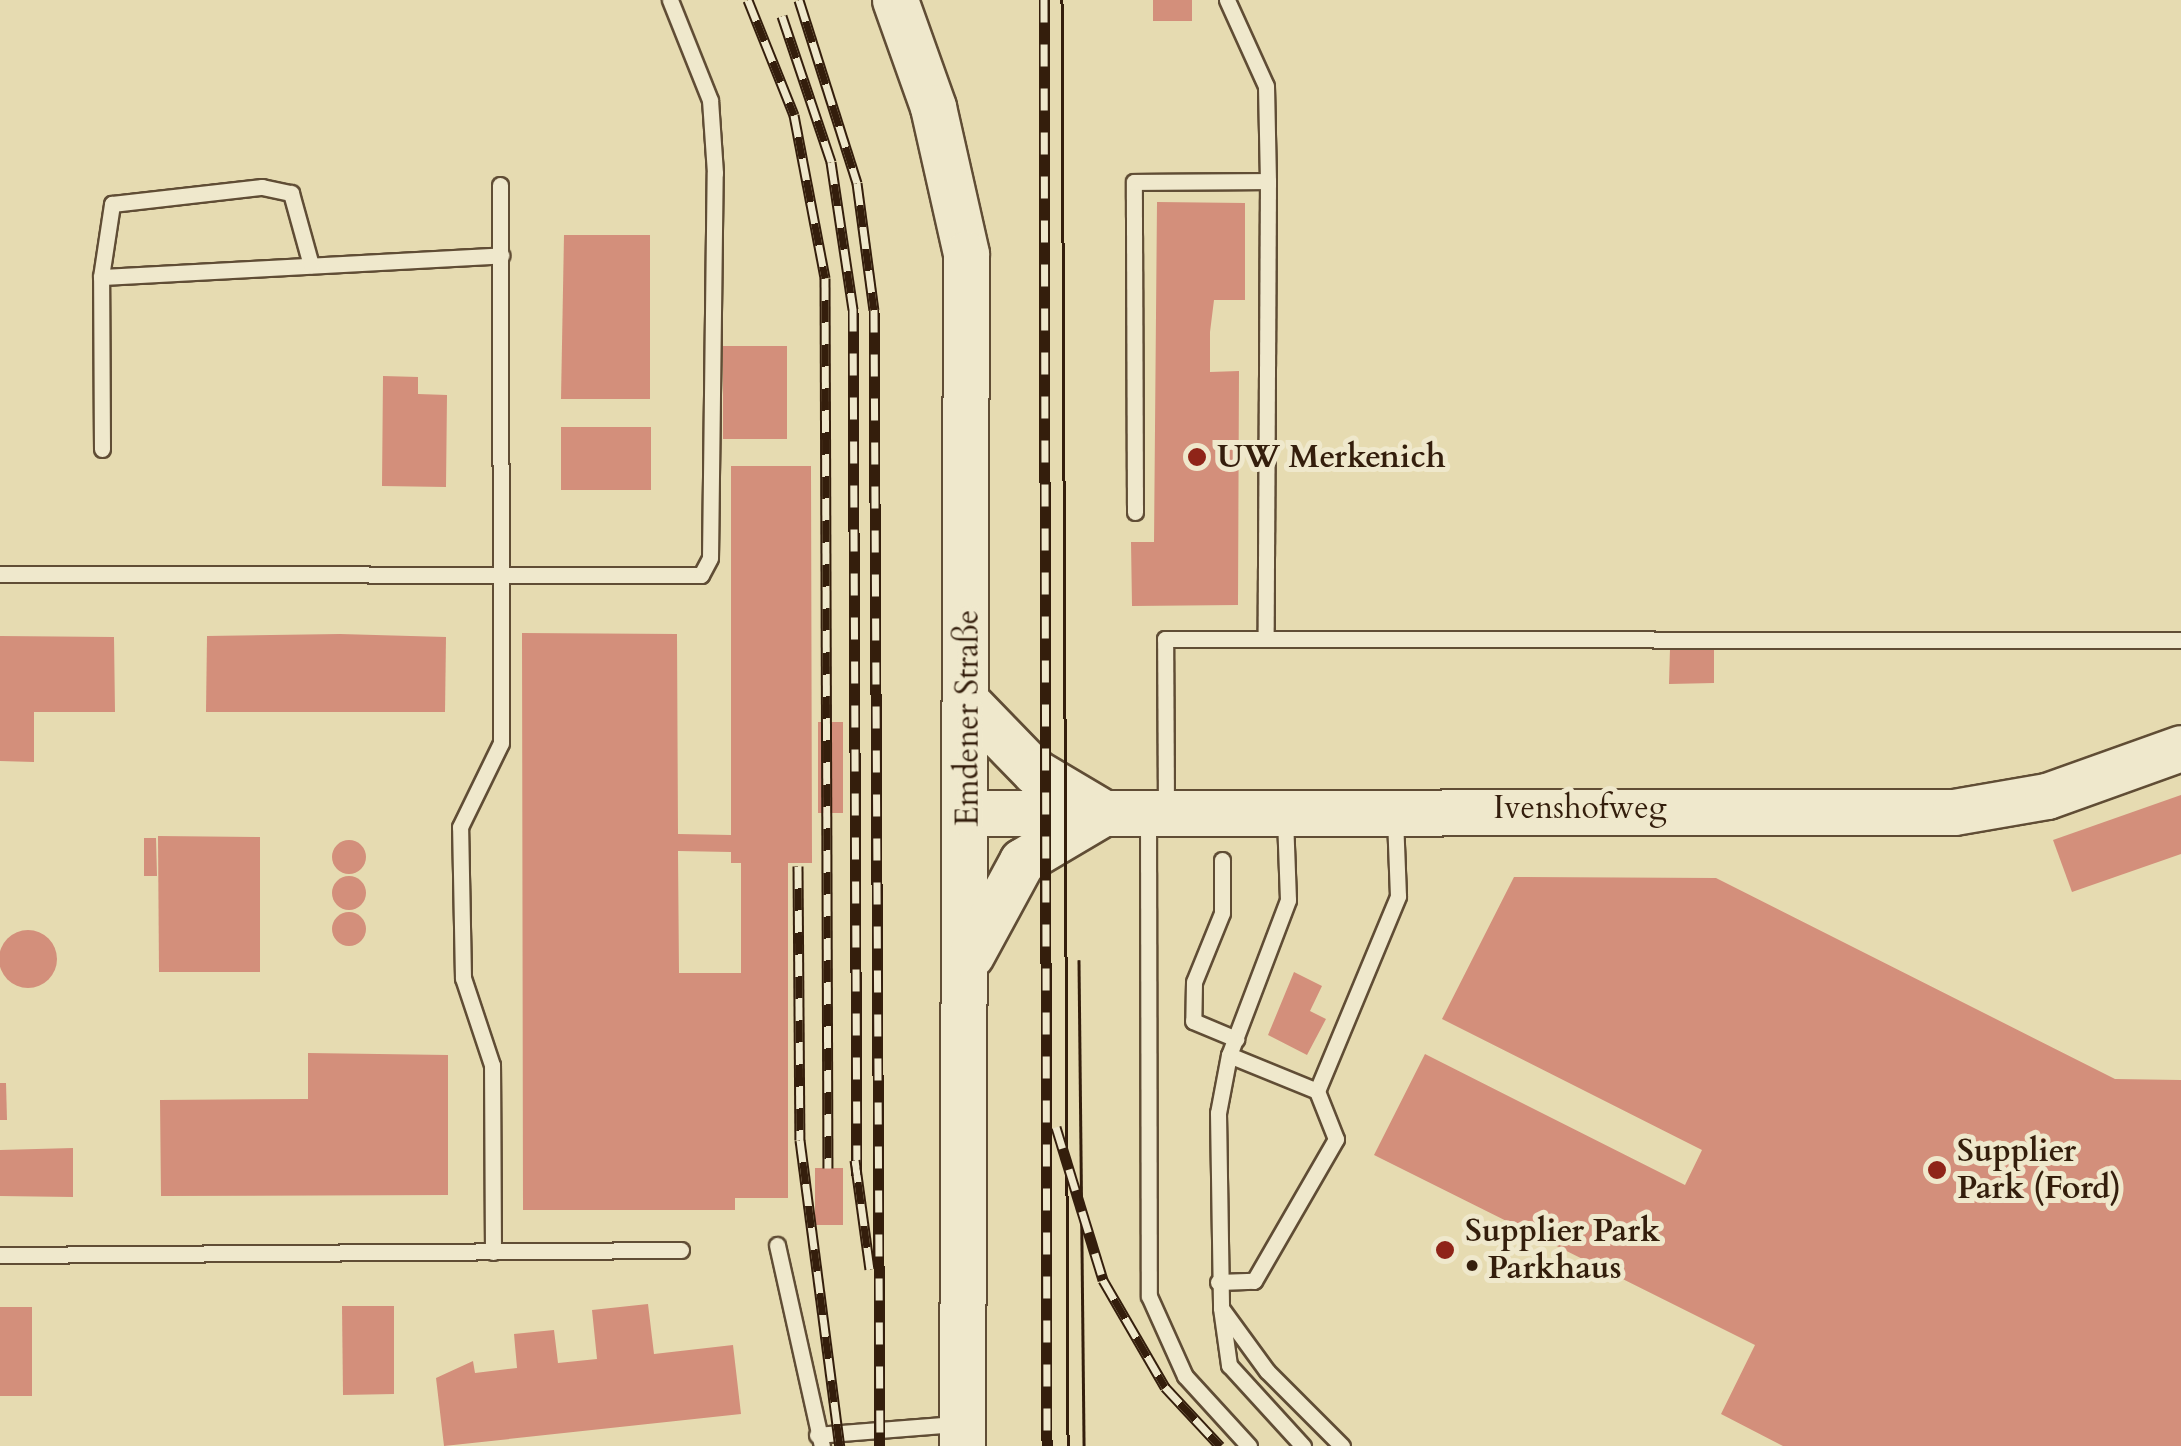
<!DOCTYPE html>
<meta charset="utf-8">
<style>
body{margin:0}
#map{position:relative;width:2181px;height:1446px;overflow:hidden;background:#e6dbb1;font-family:Cardo,serif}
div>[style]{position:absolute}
.building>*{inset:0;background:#d38f7b}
.round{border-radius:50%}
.roads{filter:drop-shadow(2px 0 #604d35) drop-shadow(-2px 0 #604d35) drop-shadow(0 2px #604d35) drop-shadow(0 -2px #604d35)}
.lane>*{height:15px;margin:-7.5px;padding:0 7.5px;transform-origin:7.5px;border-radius:7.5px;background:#efe8cc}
.secondary>*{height:45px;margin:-22.5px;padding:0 22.5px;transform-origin:22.5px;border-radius:22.5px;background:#efe8cc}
.tram>*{height:2.5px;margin:-1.25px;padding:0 1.25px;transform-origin:1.25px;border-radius:1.25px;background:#341e0c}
.rail>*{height:11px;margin-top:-5.5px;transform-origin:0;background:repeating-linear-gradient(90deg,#efe8cc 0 22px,#341e0c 0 44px);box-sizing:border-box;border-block:2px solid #341e0c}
.dots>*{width:28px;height:28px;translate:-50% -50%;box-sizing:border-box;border:5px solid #efe8cc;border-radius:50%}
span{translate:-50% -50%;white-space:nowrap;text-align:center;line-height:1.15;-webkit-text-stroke:10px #efe8cc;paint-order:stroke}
.poi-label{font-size:32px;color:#341e0c;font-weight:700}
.left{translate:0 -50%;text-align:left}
.street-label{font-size:32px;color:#341e0c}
</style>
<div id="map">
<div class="building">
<div style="clip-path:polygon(1153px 0,1192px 0,1192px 21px,1153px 21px)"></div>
<div style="clip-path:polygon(1157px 202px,1245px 203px,1245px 300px,1214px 300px,1210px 332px,1210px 372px,1239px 371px,1238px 605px,1132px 606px,1131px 542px,1154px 542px)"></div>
<div style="clip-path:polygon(564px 235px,650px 235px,650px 399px,561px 399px)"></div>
<div style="clip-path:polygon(723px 346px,787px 346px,787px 439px,723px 439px)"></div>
<div style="clip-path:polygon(383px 376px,418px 377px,418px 394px,447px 395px,446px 487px,382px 486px)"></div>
<div style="clip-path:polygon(561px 427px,651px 427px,651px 490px,561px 490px)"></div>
<div style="clip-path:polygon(evenodd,731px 466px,811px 466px,812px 863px,788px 863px,788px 1198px,735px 1198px,735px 1210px,523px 1210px,522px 633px,677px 634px,678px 834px,731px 835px,731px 466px,678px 851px,731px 852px,731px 863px,741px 863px,741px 973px,679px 973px,678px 851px)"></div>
<div style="clip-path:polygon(340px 634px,446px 637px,445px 712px,206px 712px,207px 636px)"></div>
<div style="clip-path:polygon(0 636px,114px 637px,115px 712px,34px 712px,34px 762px,0 761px)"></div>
<div style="clip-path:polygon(1670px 649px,1714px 649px,1714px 683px,1669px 684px)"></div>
<div style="clip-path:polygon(818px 722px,843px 722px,843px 813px,818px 813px)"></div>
<div style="clip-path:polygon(2181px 795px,2181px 854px,2072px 892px,2053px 840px)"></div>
<div style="clip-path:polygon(158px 836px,260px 837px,260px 972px,159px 972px)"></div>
<div style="clip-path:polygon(144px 838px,156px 838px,157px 876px,144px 876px)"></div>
<div class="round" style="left:332px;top:840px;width:34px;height:34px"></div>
<div class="round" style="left:332px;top:876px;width:34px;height:34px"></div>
<div style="clip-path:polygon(1514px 877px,1716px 878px,2115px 1079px,2181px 1080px,2181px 1446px,1783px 1446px,1721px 1414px,1755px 1345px,1374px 1155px,1425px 1054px,1685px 1185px,1702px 1150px,1442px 1019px)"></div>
<div class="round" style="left:332px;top:912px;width:34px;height:34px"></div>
<div class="round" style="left:-1px;top:930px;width:58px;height:58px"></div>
<div style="clip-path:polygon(1294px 972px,1322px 986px,1310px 1011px,1326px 1019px,1307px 1055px,1268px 1035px)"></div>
<div style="clip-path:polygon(308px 1053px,448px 1055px,448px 1195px,161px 1196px,160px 1100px,308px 1099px)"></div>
<div style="clip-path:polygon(0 1083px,6px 1083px,7px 1120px,0 1120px)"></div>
<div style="clip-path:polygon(73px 1148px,73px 1197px,0 1196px,0 1150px)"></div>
<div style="clip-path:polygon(815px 1168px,843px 1168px,843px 1225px,815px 1225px)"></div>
<div style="clip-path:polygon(648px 1304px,654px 1354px,733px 1345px,741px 1414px,444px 1446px,436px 1378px,473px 1361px,475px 1373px,517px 1368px,514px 1334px,554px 1330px,558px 1363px,597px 1359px,592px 1310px)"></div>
<div style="clip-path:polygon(342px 1306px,394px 1306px,394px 1394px,343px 1395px)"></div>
<div style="clip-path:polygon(0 1307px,32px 1307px,32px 1396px,0 1396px)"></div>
</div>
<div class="roads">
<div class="lane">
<div style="left:1227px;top:0;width:94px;rotate:65.6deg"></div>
<div style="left:1266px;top:86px;width:95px;rotate:88.8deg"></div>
<div style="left:101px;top:277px;width:401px;rotate:-3.1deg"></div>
<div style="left:102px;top:449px;width:172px;rotate:-90.3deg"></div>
<div style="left:101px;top:277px;width:74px;rotate:-81.4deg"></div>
<div style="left:112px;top:204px;width:151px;rotate:-6.5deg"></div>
<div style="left:262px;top:187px;width:30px;rotate:12deg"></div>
<div style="left:291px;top:193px;width:75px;rotate:74.5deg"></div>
<div style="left:1135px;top:512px;width:330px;rotate:-90.2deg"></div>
<div style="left:1134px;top:182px;width:134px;rotate:-0.4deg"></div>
<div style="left:1268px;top:181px;width:458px;rotate:90.3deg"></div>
<div style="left:0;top:574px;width:701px;rotate:0.08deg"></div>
<div style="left:701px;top:575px;width:19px;rotate:-62deg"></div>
<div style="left:710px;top:558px;width:385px;rotate:-89.3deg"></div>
<div style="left:715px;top:173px;width:73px;rotate:-93.9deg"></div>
<div style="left:710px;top:100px;width:108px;rotate:-111.8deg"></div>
<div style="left:1166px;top:809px;width:170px;rotate:-90.3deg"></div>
<div style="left:1165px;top:639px;width:1016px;rotate:0.06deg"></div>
<div style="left:1148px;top:816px;width:480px;rotate:89.9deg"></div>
<div style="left:1149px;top:1296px;width:88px;rotate:65.8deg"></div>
<div style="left:1185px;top:1376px;width:95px;rotate:47.6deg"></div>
<div style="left:1285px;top:818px;width:82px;rotate:87.9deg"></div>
<div style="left:1288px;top:900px;width:166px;rotate:110.8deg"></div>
<div style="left:1229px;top:1055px;width:95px;rotate:22.2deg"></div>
<div style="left:1317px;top:1091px;width:211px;rotate:-67.4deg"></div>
<div style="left:1398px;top:896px;width:78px;rotate:-92.2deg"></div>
<div style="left:1222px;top:860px;width:53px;rotate:90deg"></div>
<div style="left:1222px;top:913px;width:74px;rotate:112.1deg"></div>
<div style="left:1194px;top:982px;width:39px;rotate:91deg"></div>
<div style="left:1193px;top:1021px;width:47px;rotate:22.7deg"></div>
<div style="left:1229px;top:1055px;width:59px;rotate:100.7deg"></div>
<div style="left:1218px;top:1113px;width:195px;rotate:89.1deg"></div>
<div style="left:1221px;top:1308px;width:78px;rotate:53.9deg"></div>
<div style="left:1267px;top:1371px;width:106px;rotate:45deg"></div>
<div style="left:777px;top:1245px;width:206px;rotate:77.4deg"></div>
<div style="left:493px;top:1252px;width:187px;rotate:-90.3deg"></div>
<div style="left:492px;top:1065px;width:92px;rotate:-108.4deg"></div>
<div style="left:463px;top:978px;width:151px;rotate:-91.1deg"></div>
<div style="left:460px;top:827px;width:93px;rotate:-64deg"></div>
<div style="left:501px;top:743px;width:558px;rotate:-90.1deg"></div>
<div style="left:0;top:1255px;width:681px;rotate:-0.42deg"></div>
<div style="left:1218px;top:1282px;width:36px;rotate:-2deg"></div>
<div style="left:1254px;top:1281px;width:164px;rotate:-60deg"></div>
<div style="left:1336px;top:1139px;width:52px;rotate:-111.6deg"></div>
<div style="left:1221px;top:1308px;width:58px;rotate:82deg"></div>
<div style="left:1229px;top:1365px;width:110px;rotate:47.6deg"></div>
<div style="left:817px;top:1435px;width:141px;rotate:-4.5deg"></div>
</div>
<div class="secondary">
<div style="left:895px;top:0;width:114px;rotate:70.4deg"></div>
<div style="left:933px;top:107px;width:151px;rotate:77.3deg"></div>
<div style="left:966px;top:254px;width:1192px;rotate:90.19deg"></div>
<div style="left:968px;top:703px;width:96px;rotate:45.8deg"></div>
<div style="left:1035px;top:772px;width:78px;rotate:30.8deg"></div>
<div style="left:968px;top:813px;width:986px;rotate:-0.06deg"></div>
<div style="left:1954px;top:812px;width:94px;rotate:-9.8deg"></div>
<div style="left:2047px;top:796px;width:142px;rotate:-19.7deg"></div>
<div style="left:971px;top:955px;width:107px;rotate:-61.5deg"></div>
<div style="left:1022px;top:861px;width:88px;rotate:-30.6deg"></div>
</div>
</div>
<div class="tram">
<div style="left:1062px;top:0;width:1446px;rotate:89.76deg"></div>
<div style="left:1079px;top:961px;width:485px;rotate:89.4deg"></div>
</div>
<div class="rail">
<div style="left:748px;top:0;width:124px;rotate:68.2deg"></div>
<div style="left:794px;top:115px;width:166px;rotate:79.2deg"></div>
<div style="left:825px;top:278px;width:890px;rotate:89.81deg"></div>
<div style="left:799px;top:0;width:192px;rotate:72.4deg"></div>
<div style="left:857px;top:183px;width:128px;rotate:82.4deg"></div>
<div style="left:874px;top:310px;width:1136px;rotate:89.7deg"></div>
<div style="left:1044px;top:0;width:1446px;rotate:89.88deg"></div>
<div style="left:782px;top:16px;width:154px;rotate:71.4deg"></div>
<div style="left:831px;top:162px;width:149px;rotate:81.5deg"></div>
<div style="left:853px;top:309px;width:866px;rotate:89.74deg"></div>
<div style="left:798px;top:866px;width:274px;rotate:89.6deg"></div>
<div style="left:800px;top:1140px;width:309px;rotate:82.6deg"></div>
<div style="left:1056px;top:1127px;width:160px;rotate:72.9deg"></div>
<div style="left:1103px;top:1280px;width:124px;rotate:59.9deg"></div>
<div style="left:1165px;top:1387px;width:81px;rotate:47deg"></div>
<div style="left:855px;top:1160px;width:110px;rotate:82.2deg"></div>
</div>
<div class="dots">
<div style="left:1197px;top:457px;background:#8f2418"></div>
<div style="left:1937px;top:1170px;background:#8f2418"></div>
<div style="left:1445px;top:1250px;background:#8f2418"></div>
</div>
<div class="poi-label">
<span class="left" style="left:1217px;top:457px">UW Merkenich</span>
<span class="left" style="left:1957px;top:1170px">Supplier<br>Park (Ford)</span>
<span class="left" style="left:1465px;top:1250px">Supplier Park<br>• Parkhaus</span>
</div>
<div class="street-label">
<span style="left:968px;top:718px;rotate:-90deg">Emdener Straße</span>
<span style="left:1580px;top:808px">Ivenshofweg</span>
</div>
</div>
